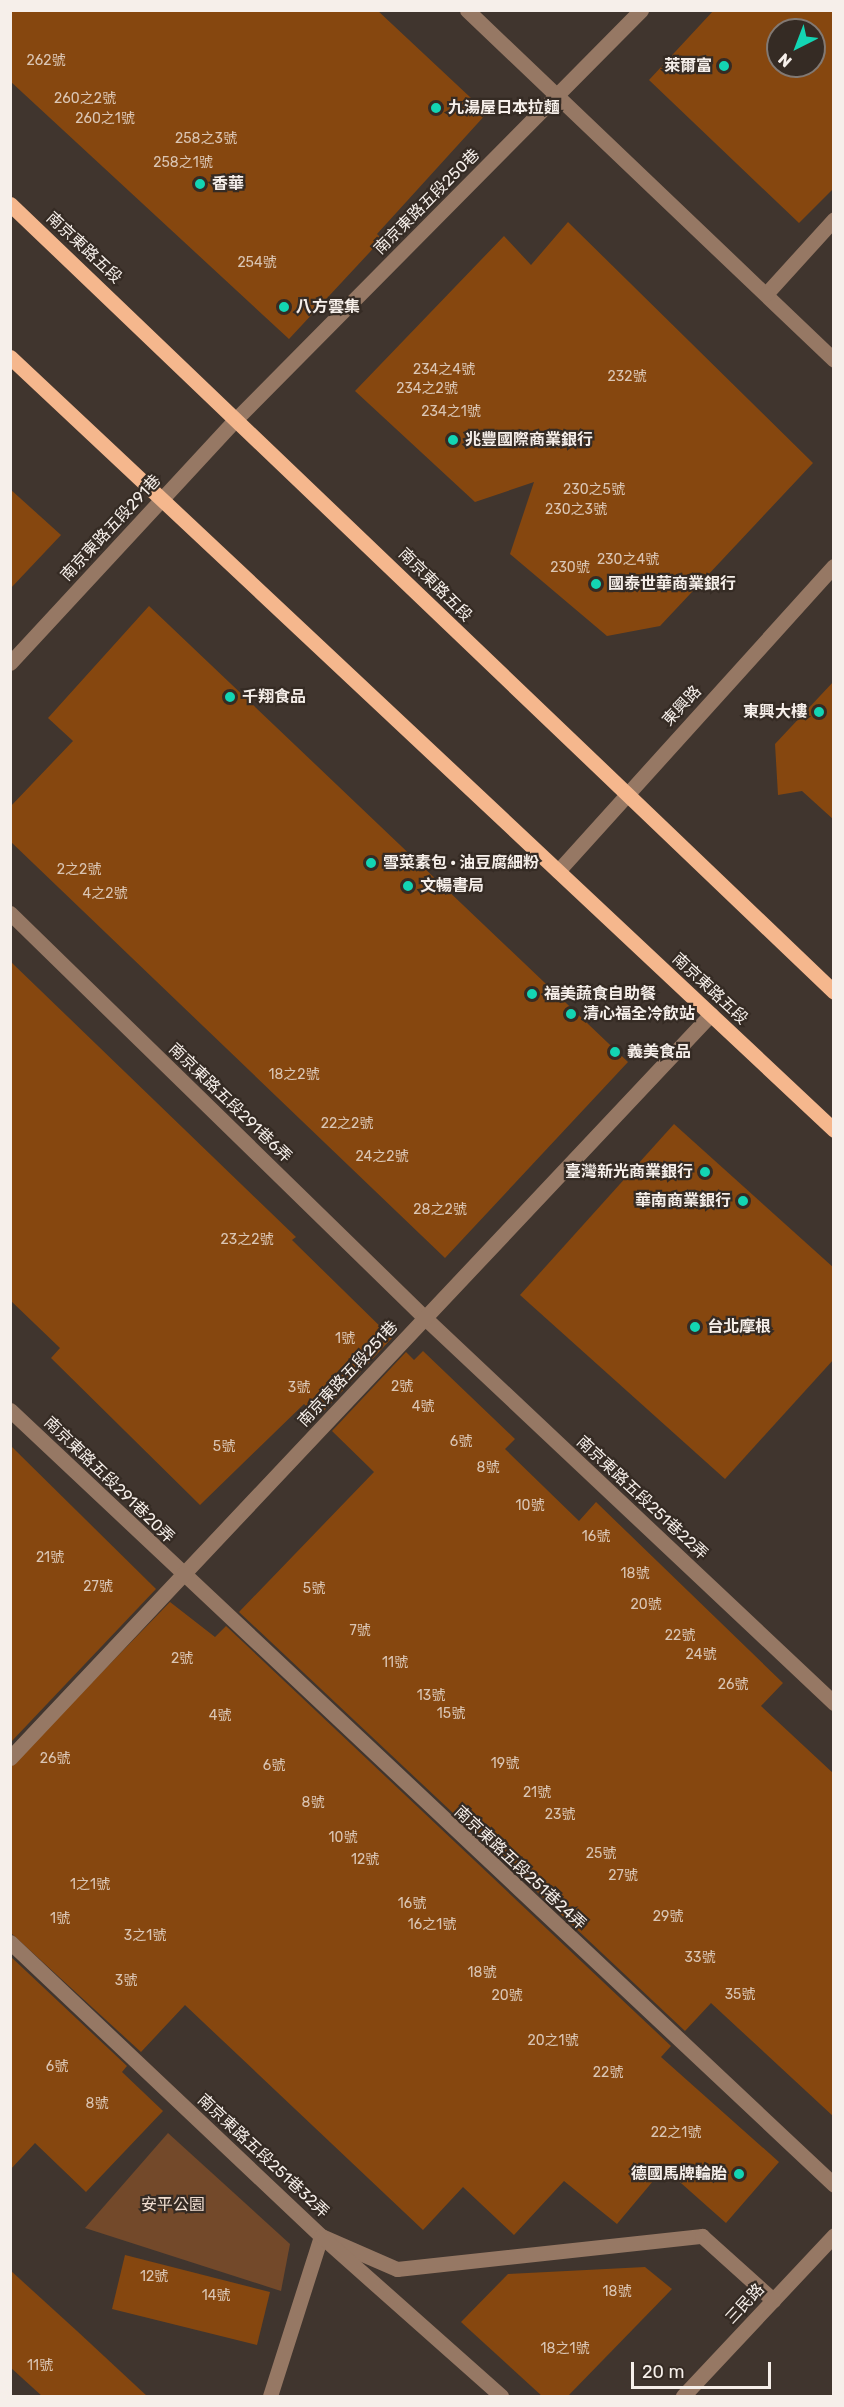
<!DOCTYPE html>
<meta charset="utf-8">
<style>
body{margin:0}
#map{position:relative;width:844px;height:2407px;overflow:hidden;background:#40352e;font-family:Rubik,"Noto Sans TC",sans-serif}
div>[style]{position:absolute}
.green>*{inset:0;background:#73492a}
.building>*{inset:0;background:#86470f}
.minor>*{height:15px;margin:-7.5px;padding:0 7.5px;transform-origin:7.5px;border-radius:7.5px;background:#967864}
.major>*{height:15px;margin:-7.5px;padding:0 7.5px;transform-origin:7.5px;border-radius:7.5px;background:#f5b78d}
.dots>*{width:16px;height:16px;translate:-50% -50%;box-sizing:border-box;border:3px solid #352b24;border-radius:50%}
span{translate:-50% -50%;white-space:nowrap;text-align:center;line-height:1.15;-webkit-text-stroke:4.5px #352b24;paint-order:stroke}
.number-label{font-size:14px;color:#dac5b3}
.number-label span{-webkit-text-stroke-width:0}
.poi-label{font-size:16px;color:#f6efea;font-weight:700}
.right{translate:-100% -50%;text-align:right}
.left{translate:0 -50%;text-align:left}
.street-label{font-size:16px;color:#f6efea}
.park-label{font-size:16px;color:#f1ded1}
.frame{position:absolute;inset:0;border:12px solid #f6efea;pointer-events:none}
.north{position:absolute;left:766px;top:18px;width:60px;height:60px;box-sizing:border-box;background:#352b24;border:2px solid #827973;border-radius:50%;rotate:222deg;font-size:16px;font-weight:700;line-height:24px;text-align:center;color:#f6efea}
.north::after{content:'';display:block;margin:auto;width:21px;height:27px;background:#13d5b3;clip-path:polygon(50% 0,100% 100%,50% 72%,0 100%)}
.scale{position:absolute;left:631px;top:2362px;width:140px;height:27px;box-sizing:border-box;border:3px solid #f6efea;border-top:0;padding-left:8px;font-size:18px;line-height:21px;white-space:nowrap;color:#f6efea;-webkit-text-stroke:4px #352b24;paint-order:stroke}
</style>
<div id="map">
<div class="green">
<div style="clip-path:polygon(168px 2133px,290px 2244px,281px 2291px,85px 2228px)"></div>
</div>
<div class="building">
<div style="clip-path:polygon(10px 10px,377px 10px,487px 113px,377px 234px,382px 239px,289px 339px,10px 81px)"></div>
<div style="clip-path:polygon(evenodd,714px 10px,834px 10px,834px 188px,799px 223px,649px 80px,714px 10px,778px 30px,814px 30px,814px 66px,778px 66px,778px 30px)"></div>
<div style="clip-path:polygon(568px 222px,813px 463px,660px 626px,607px 636px,510px 554px,534px 482px,475px 502px,355px 391px,504px 236px,531px 265px)"></div>
<div style="clip-path:polygon(10px 489px,61px 535px,10px 589px)"></div>
<div style="clip-path:polygon(149px 606px,628px 1062px,445px 1258px,10px 841px,10px 807px,73px 741px,48px 718px)"></div>
<div style="clip-path:polygon(834px 681px,834px 820px,802px 791px,778px 795px,775px 744px)"></div>
<div style="clip-path:polygon(10px 961px,296px 1237px,292px 1240px,392px 1338px,318px 1417px,304px 1404px,200px 1505px,51px 1358px,60px 1348px,10px 1300px)"></div>
<div style="clip-path:polygon(674px 1124px,834px 1268px,834px 1359px,725px 1479px,520px 1295px)"></div>
<div style="clip-path:polygon(423px 1351px,515px 1439px,505px 1449px,579px 1521px,596px 1502px,783px 1683px,761px 1706px,834px 1774px,834px 2117px,711px 2003px,685px 2031px,239px 1612px,374px 1472px,332px 1431px,406px 1352px,414px 1360px)"></div>
<div style="clip-path:polygon(10px 1445px,156px 1589px,10px 1743px)"></div>
<div style="clip-path:polygon(170px 1602px,215px 1637px,226px 1626px,671px 2046px,661px 2057px,779px 2162px,726px 2223px,664px 2168px,617px 2224px,564px 2181px,514px 2235px,463px 2187px,423px 2230px,185px 2005px,141px 2052px,10px 1932px,10px 1767px)"></div>
<div style="clip-path:polygon(10px 1956px,127px 2066px,122px 2072px,163px 2111px,86px 2192px,35px 2143px,10px 2170px)"></div>
<div style="clip-path:polygon(125px 2255px,270px 2292px,257px 2345px,112px 2309px)"></div>
<div style="clip-path:polygon(645px 2267px,672px 2289px,567px 2397px,543px 2397px,461px 2322px,508px 2274px)"></div>
<div style="clip-path:polygon(10px 2270px,77px 2331px,148px 2397px,43px 2397px,10px 2367px)"></div>
</div>
<div class="minor">
<div style="left:467px;top:10px;width:507px;rotate:43.64deg"></div>
<div style="left:766px;top:294px;width:101px;rotate:-47.8deg"></div>
<div style="left:10px;top:663px;width:335px;rotate:-47.2deg"></div>
<div style="left:238px;top:417px;width:573px;rotate:-45.28deg"></div>
<div style="left:558px;top:871px;width:411px;rotate:-47.9deg"></div>
<div style="left:10px;top:913px;width:580px;rotate:44.3deg"></div>
<div style="left:425px;top:1318px;width:562px;rotate:43.27deg"></div>
<div style="left:10px;top:1410px;width:1131px;rotate:43.24deg"></div>
<div style="left:10px;top:1758px;width:1022px;rotate:-46.7deg"></div>
<div style="left:10px;top:1942px;width:428px;rotate:43.4deg"></div>
<div style="left:321px;top:2236px;width:83px;rotate:23.5deg"></div>
<div style="left:397px;top:2269px;width:307px;rotate:-6.2deg"></div>
<div style="left:702px;top:2236px;width:96px;rotate:42deg"></div>
<div style="left:270px;top:2396px;width:168px;rotate:-72.3deg"></div>
<div style="left:321px;top:2236px;width:241px;rotate:41.6deg"></div>
<div style="left:683px;top:2396px;width:221px;rotate:-46.8deg"></div>
</div>
<div class="major">
<div style="left:10px;top:204px;width:1140px;rotate:43.72deg"></div>
<div style="left:10px;top:357px;width:1130px;rotate:43.17deg"></div>
</div>
<div class="dots">
<div style="left:724px;top:66px;background:#13d5b3"></div>
<div style="left:436px;top:108px;background:#13d5b3"></div>
<div style="left:200px;top:184px;background:#13d5b3"></div>
<div style="left:284px;top:307px;background:#13d5b3"></div>
<div style="left:453px;top:440px;background:#13d5b3"></div>
<div style="left:596px;top:584px;background:#13d5b3"></div>
<div style="left:230px;top:697px;background:#13d5b3"></div>
<div style="left:819px;top:712px;background:#13d5b3"></div>
<div style="left:371px;top:863px;background:#13d5b3"></div>
<div style="left:408px;top:886px;background:#13d5b3"></div>
<div style="left:532px;top:994px;background:#13d5b3"></div>
<div style="left:571px;top:1014px;background:#13d5b3"></div>
<div style="left:615px;top:1052px;background:#13d5b3"></div>
<div style="left:705px;top:1172px;background:#13d5b3"></div>
<div style="left:743px;top:1201px;background:#13d5b3"></div>
<div style="left:695px;top:1327px;background:#13d5b3"></div>
<div style="left:739px;top:2174px;background:#13d5b3"></div>
</div>
<div class="number-label">
<span style="left:46px;top:61px">262號</span>
<span style="left:85px;top:99px">260之2號</span>
<span style="left:105px;top:119px">260之1號</span>
<span style="left:206px;top:139px">258之3號</span>
<span style="left:183px;top:163px">258之1號</span>
<span style="left:257px;top:263px">254號</span>
<span style="left:444px;top:370px">234之4號</span>
<span style="left:627px;top:377px">232號</span>
<span style="left:427px;top:389px">234之2號</span>
<span style="left:451px;top:412px">234之1號</span>
<span style="left:594px;top:490px">230之5號</span>
<span style="left:576px;top:510px">230之3號</span>
<span style="left:628px;top:560px">230之4號</span>
<span style="left:570px;top:568px">230號</span>
<span style="left:79px;top:870px">2之2號</span>
<span style="left:105px;top:894px">4之2號</span>
<span style="left:294px;top:1075px">18之2號</span>
<span style="left:347px;top:1124px">22之2號</span>
<span style="left:382px;top:1157px">24之2號</span>
<span style="left:440px;top:1210px">28之2號</span>
<span style="left:247px;top:1240px">23之2號</span>
<span style="left:345px;top:1339px">1號</span>
<span style="left:402px;top:1387px">2號</span>
<span style="left:299px;top:1388px">3號</span>
<span style="left:423px;top:1407px">4號</span>
<span style="left:461px;top:1442px">6號</span>
<span style="left:224px;top:1447px">5號</span>
<span style="left:488px;top:1468px">8號</span>
<span style="left:530px;top:1506px">10號</span>
<span style="left:596px;top:1537px">16號</span>
<span style="left:50px;top:1558px">21號</span>
<span style="left:635px;top:1574px">18號</span>
<span style="left:98px;top:1587px">27號</span>
<span style="left:314px;top:1589px">5號</span>
<span style="left:646px;top:1605px">20號</span>
<span style="left:360px;top:1631px">7號</span>
<span style="left:680px;top:1636px">22號</span>
<span style="left:701px;top:1655px">24號</span>
<span style="left:182px;top:1659px">2號</span>
<span style="left:395px;top:1663px">11號</span>
<span style="left:733px;top:1685px">26號</span>
<span style="left:431px;top:1696px">13號</span>
<span style="left:451px;top:1714px">15號</span>
<span style="left:220px;top:1716px">4號</span>
<span style="left:55px;top:1759px">26號</span>
<span style="left:505px;top:1764px">19號</span>
<span style="left:274px;top:1766px">6號</span>
<span style="left:537px;top:1793px">21號</span>
<span style="left:313px;top:1803px">8號</span>
<span style="left:560px;top:1815px">23號</span>
<span style="left:343px;top:1838px">10號</span>
<span style="left:601px;top:1854px">25號</span>
<span style="left:365px;top:1860px">12號</span>
<span style="left:623px;top:1876px">27號</span>
<span style="left:90px;top:1885px">1之1號</span>
<span style="left:412px;top:1904px">16號</span>
<span style="left:668px;top:1917px">29號</span>
<span style="left:60px;top:1919px">1號</span>
<span style="left:432px;top:1925px">16之1號</span>
<span style="left:145px;top:1936px">3之1號</span>
<span style="left:700px;top:1958px">33號</span>
<span style="left:482px;top:1973px">18號</span>
<span style="left:126px;top:1981px">3號</span>
<span style="left:740px;top:1995px">35號</span>
<span style="left:507px;top:1996px">20號</span>
<span style="left:553px;top:2041px">20之1號</span>
<span style="left:57px;top:2067px">6號</span>
<span style="left:608px;top:2073px">22號</span>
<span style="left:97px;top:2104px">8號</span>
<span style="left:676px;top:2133px">22之1號</span>
<span style="left:154px;top:2277px">12號</span>
<span style="left:617px;top:2292px">18號</span>
<span style="left:216px;top:2296px">14號</span>
<span style="left:565px;top:2349px">18之1號</span>
<span style="left:40px;top:2366px">11號</span>
</div>
<div class="poi-label">
<span class="right" style="left:712px;top:66px">萊爾富</span>
<span class="left" style="left:448px;top:108px">九湯屋日本拉麵</span>
<span class="left" style="left:212px;top:184px">香華</span>
<span class="left" style="left:296px;top:307px">八方雲集</span>
<span class="left" style="left:465px;top:440px">兆豐國際商業銀行</span>
<span class="left" style="left:608px;top:584px">國泰世華商業銀行</span>
<span class="left" style="left:242px;top:697px">千翔食品</span>
<span class="right" style="left:807px;top:712px">東興大樓</span>
<span class="left" style="left:383px;top:863px">雪菜素包 · 油豆腐細粉</span>
<span class="left" style="left:420px;top:886px">文暢書局</span>
<span class="left" style="left:544px;top:994px">福美蔬食自助餐</span>
<span class="left" style="left:583px;top:1014px">清心福全冷飲站</span>
<span class="left" style="left:627px;top:1052px">義美食品</span>
<span class="right" style="left:693px;top:1172px">臺灣新光商業銀行</span>
<span class="right" style="left:731px;top:1201px">華南商業銀行</span>
<span class="left" style="left:707px;top:1327px">台北摩根</span>
<span class="right" style="left:727px;top:2174px">德國馬牌輪胎</span>
</div>
<div class="street-label">
<span style="left:427px;top:202px;rotate:-45deg">南京東路五段250巷</span>
<span style="left:84px;top:248px;rotate:43deg">南京東路五段</span>
<span style="left:111px;top:528px;rotate:-47deg">南京東路五段291巷</span>
<span style="left:435px;top:585px;rotate:45deg">南京東路五段</span>
<span style="left:682px;top:706px;rotate:-47deg">東興路</span>
<span style="left:710px;top:989px;rotate:43deg">南京東路五段</span>
<span style="left:230px;top:1103px;rotate:44deg">南京東路五段291巷6弄</span>
<span style="left:348px;top:1374px;rotate:-47deg">南京東路五段251巷</span>
<span style="left:109px;top:1480px;rotate:44deg">南京東路五段291巷20弄</span>
<span style="left:642px;top:1498px;rotate:43deg">南京東路五段251巷22弄</span>
<span style="left:520px;top:1868px;rotate:43deg">南京東路五段251巷24弄</span>
<span style="left:263px;top:2156px;rotate:43deg">南京東路五段251巷32弄</span>
<span style="left:745px;top:2304px;rotate:-47deg">三民路</span>
</div>
<div class="park-label">
<span style="left:173px;top:2205px">安平公園</span>
</div>
<div class="frame"></div>
<div class="north">N</div>
<div class="scale">20 m</div>
</div>
